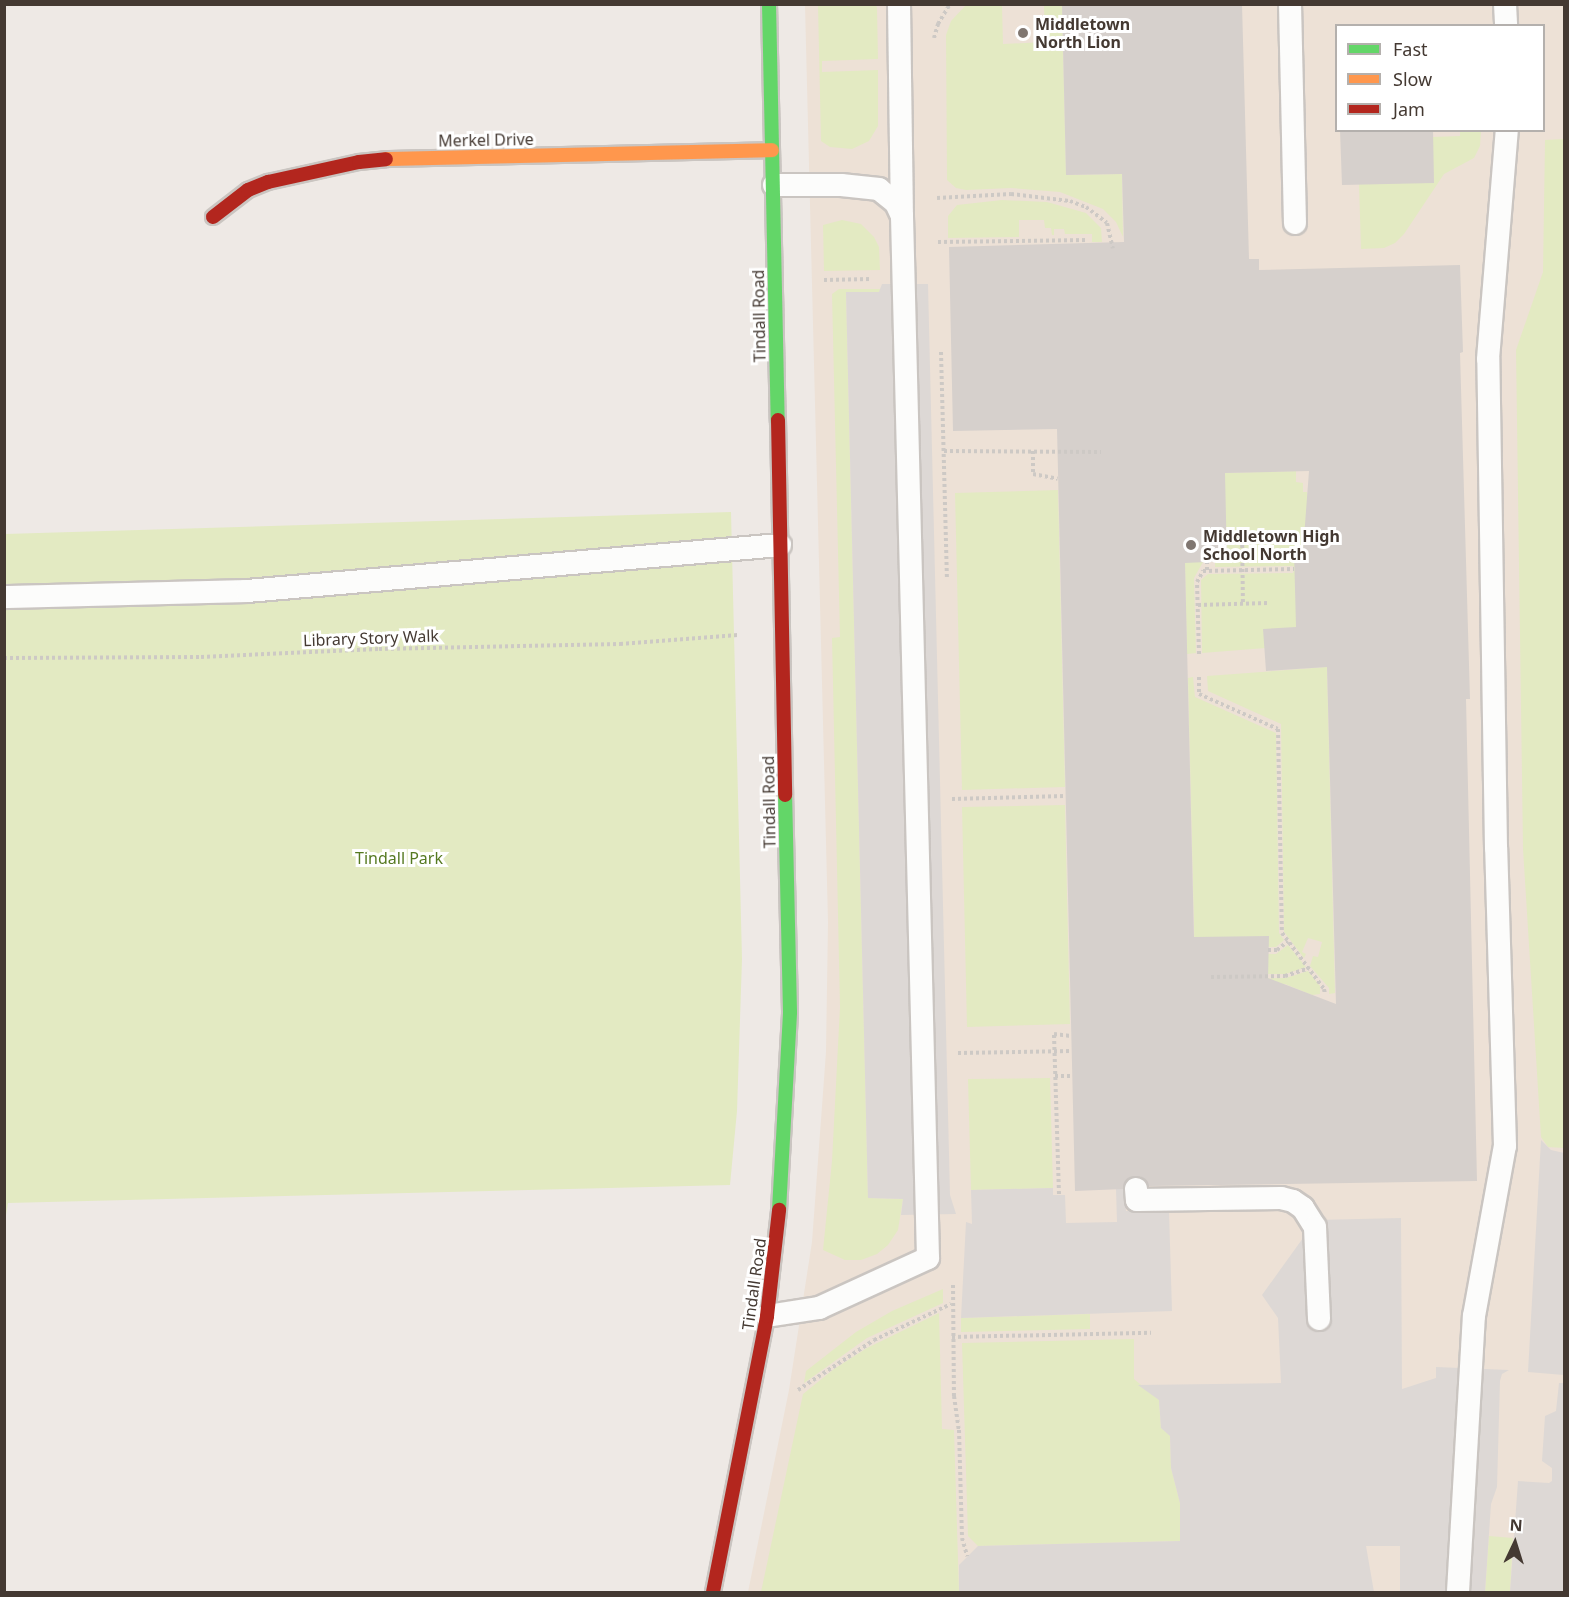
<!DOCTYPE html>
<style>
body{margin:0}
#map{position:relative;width:1569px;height:1597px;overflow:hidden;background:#eee9e5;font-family:"Noto Sans",sans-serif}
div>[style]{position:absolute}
.education>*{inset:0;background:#ede1d6}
.green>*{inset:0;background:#e3eac2}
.parking>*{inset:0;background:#ddd8d5}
.building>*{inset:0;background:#d6d0cc}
.path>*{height:4px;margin-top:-2px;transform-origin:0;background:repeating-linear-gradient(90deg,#cdc9c5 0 3px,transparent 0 6px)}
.roads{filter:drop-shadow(2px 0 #cac5c1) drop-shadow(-2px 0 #cac5c1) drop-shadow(0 2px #cac5c1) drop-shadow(0 -2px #cac5c1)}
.lane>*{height:22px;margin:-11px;padding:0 11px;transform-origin:11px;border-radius:11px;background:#fcfcfb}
.fast>*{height:14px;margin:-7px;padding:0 7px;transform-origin:7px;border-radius:7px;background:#63d668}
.slow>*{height:14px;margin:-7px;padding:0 7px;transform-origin:7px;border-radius:7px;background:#ff974d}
.jam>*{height:14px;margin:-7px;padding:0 7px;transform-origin:7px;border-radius:7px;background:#b3261e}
.dots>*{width:16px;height:16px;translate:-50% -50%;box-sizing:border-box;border:3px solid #fff;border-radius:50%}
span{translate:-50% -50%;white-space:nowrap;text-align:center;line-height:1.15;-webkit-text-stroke:6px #fff;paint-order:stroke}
.poi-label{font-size:16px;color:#443932;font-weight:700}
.left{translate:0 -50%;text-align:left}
.street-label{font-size:16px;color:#443932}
.park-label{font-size:16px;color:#557921}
.frame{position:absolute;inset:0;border:6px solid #443932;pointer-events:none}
.legend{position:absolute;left:1335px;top:24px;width:210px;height:108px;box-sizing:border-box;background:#fff;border:2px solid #b4b0ad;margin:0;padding:8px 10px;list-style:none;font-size:18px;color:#443932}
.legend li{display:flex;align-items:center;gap:12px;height:30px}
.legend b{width:30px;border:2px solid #b4b0ad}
.north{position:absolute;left:1485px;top:1513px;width:60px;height:60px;-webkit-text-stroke:4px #fff;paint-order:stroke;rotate:4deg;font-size:16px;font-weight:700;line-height:24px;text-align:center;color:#443932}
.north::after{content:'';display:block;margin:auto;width:21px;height:27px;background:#443932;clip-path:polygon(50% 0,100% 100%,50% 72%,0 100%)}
</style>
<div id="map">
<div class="education">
<div style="clip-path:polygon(evenodd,805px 5px,1564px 5px,1564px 1592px,748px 1592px,789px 1390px,812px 1242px,826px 1052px,828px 922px,805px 5px,1336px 26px,1544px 26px,1544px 130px,1336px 130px,1336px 26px)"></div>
</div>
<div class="green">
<div style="clip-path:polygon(818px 5px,876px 5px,877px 8px,878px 59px,822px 61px,822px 72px,878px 70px,878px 126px,869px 141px,852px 149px,830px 147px,821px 141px)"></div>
<div style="clip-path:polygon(966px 5px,1015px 5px,1002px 6px,1003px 44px,1045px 42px,1044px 6px,1030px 5px,1092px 5px,1062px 6px,1066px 175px,1122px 174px,1123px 237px,1116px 222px,1103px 209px,1060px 192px,1011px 188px,966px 190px,956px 188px,947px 180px,946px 35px,951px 21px)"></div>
<div style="clip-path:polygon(1460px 131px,1481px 131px,1480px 146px,1474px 158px,1444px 174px,1404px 234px,1395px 243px,1384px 248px,1361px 249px,1359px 184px,1433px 137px,1460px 136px)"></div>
<div style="clip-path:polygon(1564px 139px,1564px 1148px,1548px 1147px,1541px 1137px,1523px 849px,1516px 350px,1543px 272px,1545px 140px)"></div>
<div style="clip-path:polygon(1002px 200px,1047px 202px,1086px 213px,1101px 228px,1102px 242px,1092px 242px,1092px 234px,1065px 234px,1064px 229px,1054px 229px,1054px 235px,1052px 235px,1051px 228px,1045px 228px,1044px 220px,1019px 220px,1019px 237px,948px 238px,948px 216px,957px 205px)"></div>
<div style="clip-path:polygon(842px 220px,861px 224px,874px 237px,879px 247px,880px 270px,824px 271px,823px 225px)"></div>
<div style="clip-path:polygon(839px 289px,881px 289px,879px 292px,846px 293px,868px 1198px,903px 1199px,898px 1230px,888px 1245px,877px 1254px,861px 1260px,845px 1260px,823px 1250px,832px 1161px,840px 1007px,832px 638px,840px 637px,832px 294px)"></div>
<div style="clip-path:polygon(1296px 471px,1296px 482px,1303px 483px,1303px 492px,1307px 492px,1329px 643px,1202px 653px,1201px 580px,1208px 574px,1293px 573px,1294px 569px,1293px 566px,1215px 567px,1215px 561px,1203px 562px,1194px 578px,1196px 653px,1187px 654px,1183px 474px)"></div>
<div style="clip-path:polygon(1058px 490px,1065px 787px,962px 790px,955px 493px)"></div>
<div style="clip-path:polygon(731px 512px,742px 959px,737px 1111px,730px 1185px,8px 1203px,5px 1221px,5px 534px)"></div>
<div style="clip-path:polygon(1327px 667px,1335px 993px,1329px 994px,1329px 988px,1310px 966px,1313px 956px,1318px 957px,1322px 942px,1308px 938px,1302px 952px,1306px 954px,1304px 958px,1284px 932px,1281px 724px,1208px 691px,1207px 676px)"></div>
<div style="clip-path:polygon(1193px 677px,1195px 697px,1276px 733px,1279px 933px,1284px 940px,1276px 947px,1268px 947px,1267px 954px,1276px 954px,1288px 945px,1306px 967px,1286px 974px,1218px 974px,1195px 969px,1188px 678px)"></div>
<div style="clip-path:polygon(1065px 805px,1070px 1024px,967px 1027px,962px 807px)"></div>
<div style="clip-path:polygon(1308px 971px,1320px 986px,1320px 994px,1312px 995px,1285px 984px,1228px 986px,1218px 979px,1286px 978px)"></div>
<div style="clip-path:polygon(1050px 1078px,1053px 1188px,971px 1190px,968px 1079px)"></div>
<div style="clip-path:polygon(943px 1289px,943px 1303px,867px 1338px,804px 1383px,806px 1371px,856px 1332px,892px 1311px)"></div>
<div style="clip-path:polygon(939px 1313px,942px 1429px,954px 1430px,959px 1592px,761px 1592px,803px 1394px,834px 1369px,867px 1348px)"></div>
<div style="clip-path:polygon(1090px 1314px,1090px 1329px,961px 1332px,961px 1318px)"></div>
<div style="clip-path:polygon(1134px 1339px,1134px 1379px,1159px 1400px,1161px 1428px,1170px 1435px,1171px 1468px,1180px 1503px,1180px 1541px,978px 1546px,968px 1536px,962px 1343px)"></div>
<div style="clip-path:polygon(1489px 1536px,1513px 1538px,1510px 1592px,1485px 1592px)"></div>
</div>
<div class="parking">
<div style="clip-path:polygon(882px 284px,928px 284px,950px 1195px,956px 1214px,901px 1215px,903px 1199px,868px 1198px,846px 292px,879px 292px)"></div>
<div style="clip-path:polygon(1541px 1140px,1551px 1150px,1564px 1153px,1564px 1375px,1528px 1372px)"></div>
<div style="clip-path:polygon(1053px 1188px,1053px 1195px,1065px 1195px,1066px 1223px,1117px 1222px,1116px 1189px,1125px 1189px,1126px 1211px,1169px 1211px,1172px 1311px,961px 1318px,966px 1222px,972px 1224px,971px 1190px)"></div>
<div style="clip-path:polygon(1401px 1218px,1402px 1389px,1436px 1378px,1436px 1367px,1509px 1370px,1502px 1374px,1500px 1381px,1497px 1487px,1491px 1504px,1485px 1592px,1400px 1592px,1400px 1546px,1366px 1546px,1374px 1592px,959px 1592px,959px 1565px,978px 1546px,1180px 1541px,1180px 1503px,1171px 1468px,1170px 1436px,1161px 1428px,1159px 1400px,1138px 1385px,1281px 1383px,1278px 1318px,1262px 1295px,1316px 1220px)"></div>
<div style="clip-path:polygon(1559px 1383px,1564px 1383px,1564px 1592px,1510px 1592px,1518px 1481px,1549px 1483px,1552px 1481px,1552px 1468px,1542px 1461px,1545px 1416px,1556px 1411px)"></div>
</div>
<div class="building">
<div style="clip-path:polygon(evenodd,1242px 4px,1249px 259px,1259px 259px,1259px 270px,1460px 265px,1463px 352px,1460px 353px,1470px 699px,1466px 699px,1477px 1181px,1149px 1186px,1142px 1177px,1135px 1176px,1128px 1178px,1123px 1189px,1075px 1191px,1057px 429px,953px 431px,949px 247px,1124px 242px,1122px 174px,1066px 175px,1062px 5px,1242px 4px,1309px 471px,1303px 551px,1294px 551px,1296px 627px,1263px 629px,1266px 671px,1327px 667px,1336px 1004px,1268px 978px,1269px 936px,1194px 937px,1185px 563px,1227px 561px,1225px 473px,1309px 471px)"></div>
<div style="clip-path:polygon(1340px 130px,1433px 130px,1434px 183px,1342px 185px)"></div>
</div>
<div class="path">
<div style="left:934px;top:38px;width:15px;rotate:-74deg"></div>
<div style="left:938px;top:24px;width:23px;rotate:-59deg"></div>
<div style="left:937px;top:198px;width:74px;rotate:-3.1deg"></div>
<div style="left:1011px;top:194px;width:59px;rotate:6.8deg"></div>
<div style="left:1070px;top:201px;width:17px;rotate:21deg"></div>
<div style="left:1086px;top:207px;width:26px;rotate:37deg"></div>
<div style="left:1107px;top:223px;width:26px;rotate:77deg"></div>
<div style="left:938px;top:242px;width:150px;rotate:-0.8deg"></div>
<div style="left:824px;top:280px;width:47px;rotate:-1.2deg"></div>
<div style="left:941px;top:352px;width:226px;rotate:88.5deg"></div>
<div style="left:944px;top:451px;width:157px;rotate:0.4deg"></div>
<div style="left:1033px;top:451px;width:23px;rotate:90deg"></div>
<div style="left:1033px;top:474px;width:25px;rotate:11deg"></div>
<div style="left:1242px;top:527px;width:77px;rotate:89.3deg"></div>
<div style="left:1207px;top:561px;width:10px;rotate:90deg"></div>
<div style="left:1198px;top:605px;width:70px;rotate:-1.6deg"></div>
<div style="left:1199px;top:654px;width:72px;rotate:-91.6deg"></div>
<div style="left:1197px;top:582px;width:13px;rotate:-61deg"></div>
<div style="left:1203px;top:571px;width:91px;rotate:-1.3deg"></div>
<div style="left:4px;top:658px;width:197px;rotate:-0.3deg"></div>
<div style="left:201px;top:657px;width:178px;rotate:-2.6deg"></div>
<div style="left:379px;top:649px;width:241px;rotate:-1.2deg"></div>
<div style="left:620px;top:644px;width:118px;rotate:-4.4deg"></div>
<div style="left:1199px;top:677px;width:17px;rotate:90deg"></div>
<div style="left:1199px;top:694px;width:86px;rotate:23.9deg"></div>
<div style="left:1278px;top:729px;width:204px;rotate:88.9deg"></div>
<div style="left:1282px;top:933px;width:70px;rotate:53.1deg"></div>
<div style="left:1324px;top:989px;width:5px;rotate:79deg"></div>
<div style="left:952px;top:799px;width:113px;rotate:-1.5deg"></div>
<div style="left:1268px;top:950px;width:9px"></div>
<div style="left:1277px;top:950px;width:14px;rotate:-39deg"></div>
<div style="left:1211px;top:977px;width:74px;rotate:-0.8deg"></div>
<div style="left:1285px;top:976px;width:25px;rotate:-18deg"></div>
<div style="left:958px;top:1053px;width:113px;rotate:-1deg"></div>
<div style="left:1055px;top:1076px;width:17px"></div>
<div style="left:1059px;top:1194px;width:160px;rotate:-91.8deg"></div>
<div style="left:1054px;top:1034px;width:17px;rotate:7deg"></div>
<div style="left:953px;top:1285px;width:111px;rotate:89.5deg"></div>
<div style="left:954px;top:1396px;width:34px;rotate:82deg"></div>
<div style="left:959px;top:1430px;width:108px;rotate:88.4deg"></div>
<div style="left:962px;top:1538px;width:19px;rotate:74deg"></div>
<div style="left:952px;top:1337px;width:199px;rotate:-1.2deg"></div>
<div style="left:798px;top:1390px;width:91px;rotate:-33.3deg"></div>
<div style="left:874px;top:1340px;width:85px;rotate:-25.1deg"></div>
</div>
<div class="roads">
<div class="lane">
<div style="left:899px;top:4px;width:212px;rotate:89.2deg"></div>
<div style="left:1290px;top:4px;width:219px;rotate:88.7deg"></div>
<div style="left:1505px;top:4px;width:22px;rotate:87deg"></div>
<div style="left:4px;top:597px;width:243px;rotate:-1.4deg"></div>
<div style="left:247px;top:591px;width:535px;rotate:-4.93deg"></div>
<div style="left:1136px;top:1189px;width:11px;rotate:85deg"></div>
<div style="left:1137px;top:1200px;width:144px;rotate:-0.8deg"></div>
<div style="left:1281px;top:1198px;width:12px;rotate:14deg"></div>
<div style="left:1293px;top:1201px;width:12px;rotate:35deg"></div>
<div style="left:1303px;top:1208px;width:22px;rotate:58deg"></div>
<div style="left:1315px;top:1227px;width:92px;rotate:87.5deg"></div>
<div style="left:767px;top:1316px;width:53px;rotate:-8.7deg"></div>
<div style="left:819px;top:1308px;width:120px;rotate:-24.6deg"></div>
<div style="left:928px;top:1258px;width:1042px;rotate:-91.43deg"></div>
<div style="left:902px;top:216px;width:14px;rotate:-115deg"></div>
<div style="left:896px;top:203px;width:22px;rotate:-141deg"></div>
<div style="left:879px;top:189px;width:38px;rotate:-174deg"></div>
<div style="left:841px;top:185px;width:67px;rotate:180deg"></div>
<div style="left:1458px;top:1592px;width:276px;rotate:-86.7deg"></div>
<div style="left:1474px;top:1316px;width:173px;rotate:-79.7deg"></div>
<div style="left:1505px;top:1146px;width:298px;rotate:-91.7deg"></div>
<div style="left:1496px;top:848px;width:489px;rotate:-90.9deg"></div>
<div style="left:1488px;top:359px;width:230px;rotate:-85.3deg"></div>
</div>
<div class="fast">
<div style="left:769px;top:4px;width:416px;rotate:88.8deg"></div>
<div style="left:779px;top:1210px;width:198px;rotate:-86.8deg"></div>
<div style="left:790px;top:1012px;width:217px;rotate:-91.3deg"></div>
</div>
<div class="slow">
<div style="left:386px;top:159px;width:386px;rotate:-1.3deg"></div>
</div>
<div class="jam">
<div style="left:213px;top:217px;width:44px;rotate:-37.6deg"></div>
<div style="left:248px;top:190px;width:22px;rotate:-22deg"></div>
<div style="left:268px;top:182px;width:93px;rotate:-12.4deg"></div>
<div style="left:359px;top:162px;width:27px;rotate:-6deg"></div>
<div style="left:778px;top:420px;width:375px;rotate:88.9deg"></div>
<div style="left:713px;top:1592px;width:281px;rotate:-78.9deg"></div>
<div style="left:767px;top:1316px;width:107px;rotate:-83.5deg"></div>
</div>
</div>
<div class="dots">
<div style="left:1023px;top:33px;background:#807771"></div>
<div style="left:1191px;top:545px;background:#807771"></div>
</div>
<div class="poi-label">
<span class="left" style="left:1035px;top:33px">Middletown<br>North Lion</span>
<span class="left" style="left:1203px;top:545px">Middletown High<br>School North</span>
</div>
<div class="street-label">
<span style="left:486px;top:140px;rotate:-1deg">Merkel Drive</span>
<span style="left:759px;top:316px;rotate:-91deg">Tindall Road</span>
<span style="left:371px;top:638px;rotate:-2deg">Library Story Walk</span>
<span style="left:769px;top:802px;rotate:-91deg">Tindall Road</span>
<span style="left:754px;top:1284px;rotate:-82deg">Tindall Road</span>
</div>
<div class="park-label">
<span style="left:399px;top:858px">Tindall Park</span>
</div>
<div class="frame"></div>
<ul class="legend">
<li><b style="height:8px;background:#63d668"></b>Fast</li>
<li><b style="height:8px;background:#ff974d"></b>Slow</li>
<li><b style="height:8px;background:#b3261e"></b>Jam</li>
</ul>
<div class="north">N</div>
</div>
